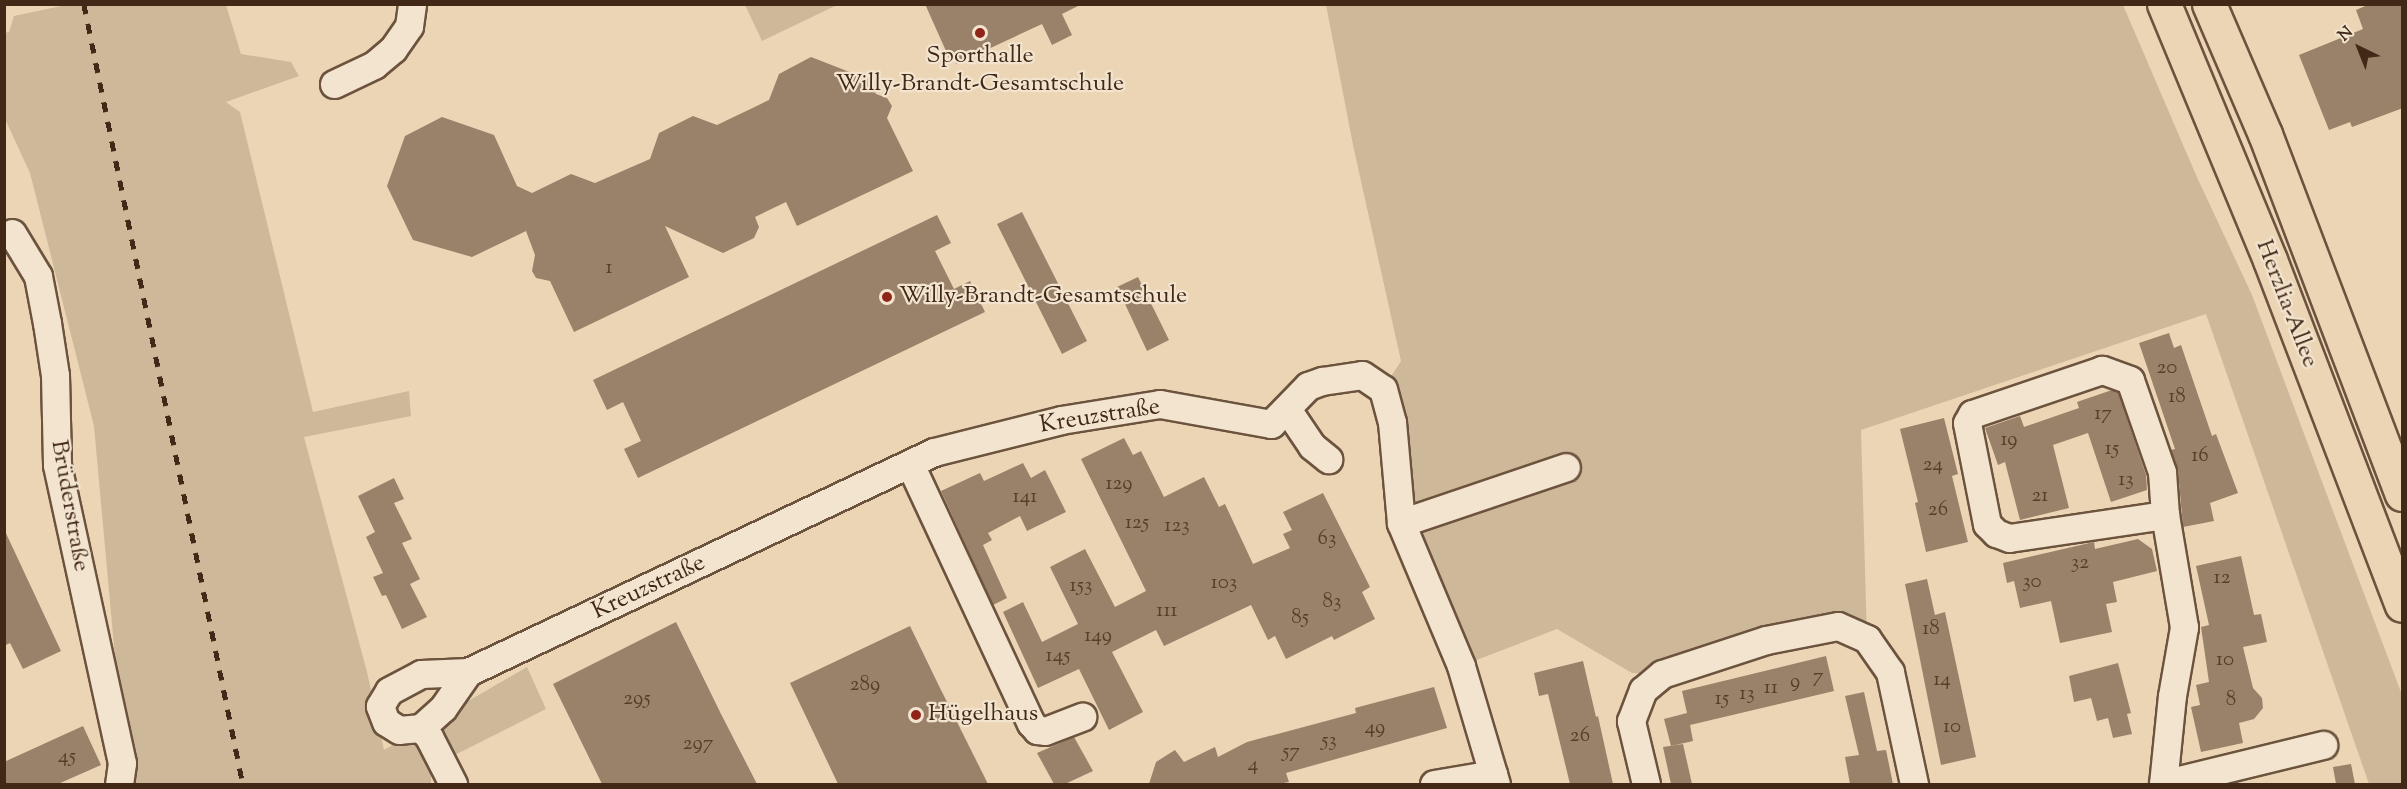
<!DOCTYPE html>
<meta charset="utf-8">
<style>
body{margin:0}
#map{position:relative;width:2407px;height:789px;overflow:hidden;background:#ebd5b5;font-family:"Sorts Mill Goudy",serif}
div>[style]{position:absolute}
.green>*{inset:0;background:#ceb89a}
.building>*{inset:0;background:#998269}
.roads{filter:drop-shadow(2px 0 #6c533e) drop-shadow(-2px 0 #6c533e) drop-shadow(0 2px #6c533e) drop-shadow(0 -2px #6c533e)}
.minor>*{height:27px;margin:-13.5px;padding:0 13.5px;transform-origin:13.5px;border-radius:13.5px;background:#f2e4cf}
.major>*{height:33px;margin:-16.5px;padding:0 16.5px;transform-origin:16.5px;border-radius:16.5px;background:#ebd5b5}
.rail>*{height:4.5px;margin-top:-2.25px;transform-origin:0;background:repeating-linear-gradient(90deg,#412817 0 10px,transparent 0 20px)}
.dots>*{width:16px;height:16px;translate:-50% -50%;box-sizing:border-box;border:3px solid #f2e4cf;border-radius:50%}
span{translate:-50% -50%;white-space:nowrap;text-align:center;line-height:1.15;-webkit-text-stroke:4.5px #f2e4cf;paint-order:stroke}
.number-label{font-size:21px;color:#573e2c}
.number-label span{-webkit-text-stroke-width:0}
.poi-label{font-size:24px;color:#412817}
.left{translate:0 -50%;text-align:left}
.street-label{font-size:24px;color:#412817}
.frame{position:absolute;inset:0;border:6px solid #412817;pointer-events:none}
.north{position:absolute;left:2329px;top:18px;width:60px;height:60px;-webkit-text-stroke:4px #f2e4cf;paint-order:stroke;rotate:317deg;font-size:16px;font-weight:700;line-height:24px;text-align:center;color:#412817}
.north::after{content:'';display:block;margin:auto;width:21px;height:27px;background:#412817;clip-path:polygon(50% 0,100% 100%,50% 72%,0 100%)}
</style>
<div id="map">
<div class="green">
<div style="clip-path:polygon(66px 5px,226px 5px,241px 54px,291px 62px,299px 76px,226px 102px,240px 112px,313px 412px,409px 391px,411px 416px,304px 437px,367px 672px,384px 750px,527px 667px,546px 709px,431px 767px,431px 784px,132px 784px,134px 764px,116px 668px,94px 426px,30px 173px,5px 119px,4px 33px,9px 32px,14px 16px)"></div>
<div style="clip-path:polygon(745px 5px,837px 5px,762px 41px)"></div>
<div style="clip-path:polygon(1326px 5px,2123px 5px,2196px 175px,2252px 295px,2402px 695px,2402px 784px,2369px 784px,2206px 314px,1861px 430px,1867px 639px,1838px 626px,1662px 674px,1632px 673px,1557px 629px,1461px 666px,1401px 523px,1383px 389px,1401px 361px,1353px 145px)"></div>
</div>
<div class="building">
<div style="clip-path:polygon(925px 4px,1082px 4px,1062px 14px,1072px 35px,1052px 45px,1042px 24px,956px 64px,954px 58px,950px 60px)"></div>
<div style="clip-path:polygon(2370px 4px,2403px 4px,2403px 108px,2352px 127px,2350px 122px,2329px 130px,2299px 55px,2363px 29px,2356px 10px)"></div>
<div style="clip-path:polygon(811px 57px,870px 80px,876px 94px,887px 98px,892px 106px,887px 118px,913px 171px,797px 226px,786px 202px,755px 217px,759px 227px,754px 238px,723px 253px,665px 226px,689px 277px,574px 332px,550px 281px,536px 278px,532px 271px,535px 255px,526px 231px,472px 257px,413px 240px,387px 186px,405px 136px,442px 117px,494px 135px,517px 186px,532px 193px,571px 174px,595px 183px,650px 159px,659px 133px,693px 116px,717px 125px,769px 100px,779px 74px)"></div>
<div style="clip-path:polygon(1022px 212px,1087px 341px,1062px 354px,997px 224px)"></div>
<div style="clip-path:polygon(937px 215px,951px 243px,935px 251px,954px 289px,970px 281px,985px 312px,638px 478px,624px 449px,641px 441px,623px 402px,607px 410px,593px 380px)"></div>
<div style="clip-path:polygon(1138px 277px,1169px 340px,1147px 351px,1117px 287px)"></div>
<div style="clip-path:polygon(2169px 333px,2174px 348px,2181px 345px,2212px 436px,2216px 434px,2238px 493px,2210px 503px,2214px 521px,2183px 527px,2178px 471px,2171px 450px,2175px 449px,2139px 343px)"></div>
<div style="clip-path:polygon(2112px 390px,2118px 392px,2146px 475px,2147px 490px,2111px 502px,2088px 433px,2053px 445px,2069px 508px,2020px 520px,2005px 462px,1998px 465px,1985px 428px,2020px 416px,2024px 427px,2079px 408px,2077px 402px)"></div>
<div style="clip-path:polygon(1944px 418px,1958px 474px,1952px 476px,1968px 542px,1926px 552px,1915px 503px,1918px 502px,1900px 429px)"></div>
<div style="clip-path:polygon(1124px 438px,1133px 455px,1141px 451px,1164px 497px,1204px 477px,1219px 507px,1225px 504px,1253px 564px,1290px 548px,1283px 534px,1292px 530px,1283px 512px,1323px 493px,1370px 587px,1362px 592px,1375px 619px,1334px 640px,1332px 636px,1286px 659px,1275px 636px,1268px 640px,1251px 605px,1164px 646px,1156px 630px,1112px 652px,1143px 712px,1109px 730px,1079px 669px,1038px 688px,1003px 612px,1023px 602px,1042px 642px,1078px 624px,1050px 567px,1085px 549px,1115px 607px,1146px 591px,1081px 459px)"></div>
<div style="clip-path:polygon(1023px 463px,1031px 478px,1045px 470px,1066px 512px,1027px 531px,1020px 516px,988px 533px,992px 540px,983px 545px,1007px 598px,993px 605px,941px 491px,980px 473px,984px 481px)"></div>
<div style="clip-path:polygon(394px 478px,404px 499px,394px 503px,412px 539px,402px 543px,420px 579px,410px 584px,427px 617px,402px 629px,386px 595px,382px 596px,373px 577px,383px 573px,366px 537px,375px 532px,358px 496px)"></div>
<div style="clip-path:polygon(4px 529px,61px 651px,23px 669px,10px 643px,4px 646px)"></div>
<div style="clip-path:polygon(2138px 539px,2152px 549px,2157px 571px,2113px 582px,2117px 602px,2106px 604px,2112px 632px,2060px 643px,2051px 601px,2020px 608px,2014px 581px,2007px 583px,2003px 563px,2094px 542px,2095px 549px)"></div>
<div style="clip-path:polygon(2241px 556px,2254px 615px,2261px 614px,2267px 642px,2243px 647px,2253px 688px,2262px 698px,2263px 708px,2254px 719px,2239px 723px,2243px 743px,2201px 752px,2191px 707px,2200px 705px,2196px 685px,2209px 682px,2201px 627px,2209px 625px,2196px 566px)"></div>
<div style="clip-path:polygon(1927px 579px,1935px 615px,1945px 612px,1976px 757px,1941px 765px,1905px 584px)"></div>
<div style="clip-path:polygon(676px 622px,721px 714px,757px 784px,602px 784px,553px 684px)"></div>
<div style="clip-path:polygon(910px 626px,939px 686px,988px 784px,838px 784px,790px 683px)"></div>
<div style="clip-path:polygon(1826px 656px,1834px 691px,1690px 725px,1693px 741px,1671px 746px,1664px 719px,1687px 713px,1682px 691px)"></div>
<div style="clip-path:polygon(1583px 661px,1596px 717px,1598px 716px,1613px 784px,1570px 784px,1548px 694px,1539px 696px,1534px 673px)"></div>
<div style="clip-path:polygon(2118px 663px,2131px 713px,2127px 714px,2132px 734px,2113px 738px,2108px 718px,2097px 721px,2091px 698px,2074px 702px,2069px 676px)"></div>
<div style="clip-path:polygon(1434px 687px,1447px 728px,1286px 773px,1289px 782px,1278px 784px,1149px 784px,1156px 762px,1175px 750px,1184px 762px,1215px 747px,1218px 757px,1247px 742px,1356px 713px,1355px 708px)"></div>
<div style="clip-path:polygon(1864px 692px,1877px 751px,1886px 750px,1893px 784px,1850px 784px,1845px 757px,1859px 755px,1845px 696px)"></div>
<div style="clip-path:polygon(83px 726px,101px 765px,58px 784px,4px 784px,4px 762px)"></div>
<div style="clip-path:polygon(1074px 737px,1093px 771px,1065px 784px,1054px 784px,1037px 753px)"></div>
<div style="clip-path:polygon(1683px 744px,1692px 784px,1671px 784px,1663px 747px)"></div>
<div style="clip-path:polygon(2351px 764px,2355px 784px,2336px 784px,2333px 767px)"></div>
</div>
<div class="roads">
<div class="minor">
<div style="left:334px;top:84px;width:44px;rotate:-25.4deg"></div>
<div style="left:374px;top:65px;width:25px;rotate:-40deg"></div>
<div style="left:393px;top:49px;width:28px;rotate:-55deg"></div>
<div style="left:409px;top:26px;width:22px;rotate:-82deg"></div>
<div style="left:12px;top:233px;width:50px;rotate:58.8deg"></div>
<div style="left:38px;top:276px;width:48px;rotate:79.2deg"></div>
<div style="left:47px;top:323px;width:53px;rotate:81.3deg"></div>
<div style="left:55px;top:375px;width:90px;rotate:88.7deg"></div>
<div style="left:57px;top:465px;width:305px;rotate:77.7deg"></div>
<div style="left:122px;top:763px;width:21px;rotate:98deg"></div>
<div style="left:1287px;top:409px;width:45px;rotate:56deg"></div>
<div style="left:1312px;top:446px;width:21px;rotate:39deg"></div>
<div style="left:910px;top:464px;width:286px;rotate:65deg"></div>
<div style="left:1031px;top:723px;width:9px;rotate:49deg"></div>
<div style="left:1037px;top:730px;width:8px;rotate:7deg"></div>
<div style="left:1045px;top:731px;width:40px;rotate:-21deg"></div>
<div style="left:1401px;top:523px;width:174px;rotate:-18.7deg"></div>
<div style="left:468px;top:672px;width:44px;rotate:124.8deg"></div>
<div style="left:443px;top:708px;width:30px;rotate:138deg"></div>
<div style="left:421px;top:728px;width:22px;rotate:175deg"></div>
<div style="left:399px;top:730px;width:15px;rotate:-148deg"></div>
<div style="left:386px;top:722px;width:17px;rotate:-111deg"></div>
<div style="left:380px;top:706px;width:17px;rotate:-59deg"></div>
<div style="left:389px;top:691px;width:36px;rotate:-28deg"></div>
<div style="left:421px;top:674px;width:47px;rotate:-2.4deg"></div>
<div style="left:468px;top:672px;width:515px;rotate:-25.27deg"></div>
<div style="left:934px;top:452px;width:131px;rotate:-14.1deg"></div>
<div style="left:1061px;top:420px;width:100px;rotate:-9.2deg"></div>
<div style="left:1160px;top:404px;width:113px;rotate:10.2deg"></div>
<div style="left:1271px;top:424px;width:53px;rotate:-45.8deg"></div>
<div style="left:1308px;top:386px;width:15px;rotate:-20deg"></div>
<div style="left:1322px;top:381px;width:40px;rotate:-8.5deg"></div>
<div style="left:1362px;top:375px;width:25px;rotate:34deg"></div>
<div style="left:1383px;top:389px;width:34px;rotate:75deg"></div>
<div style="left:1392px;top:422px;width:101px;rotate:84.9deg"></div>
<div style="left:1401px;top:523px;width:155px;rotate:67.2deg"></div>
<div style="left:1461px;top:666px;width:123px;rotate:73.5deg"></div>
<div style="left:421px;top:728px;width:12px;rotate:48deg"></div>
<div style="left:429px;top:737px;width:53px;rotate:62.9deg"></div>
<div style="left:1434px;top:784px;width:60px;rotate:-9.6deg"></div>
<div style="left:1646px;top:784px;width:65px;rotate:-103.4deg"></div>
<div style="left:1631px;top:721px;width:33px;rotate:-69deg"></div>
<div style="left:1643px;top:690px;width:25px;rotate:-40deg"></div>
<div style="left:1662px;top:674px;width:109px;rotate:-18.1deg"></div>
<div style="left:1766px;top:640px;width:73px;rotate:-11deg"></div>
<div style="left:1838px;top:626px;width:32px;rotate:24deg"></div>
<div style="left:1867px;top:639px;width:40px;rotate:55.1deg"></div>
<div style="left:1890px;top:672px;width:115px;rotate:77.9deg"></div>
<div style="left:2163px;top:784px;width:88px;rotate:-84.2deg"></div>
<div style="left:2172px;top:696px;width:70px;rotate:-80.1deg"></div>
<div style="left:2184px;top:627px;width:114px;rotate:-99.6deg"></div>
<div style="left:2165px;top:515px;width:43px;rotate:-94deg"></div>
<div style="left:2162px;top:472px;width:97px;rotate:-109.2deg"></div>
<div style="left:2130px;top:380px;width:30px;rotate:-160deg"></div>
<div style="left:2102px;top:370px;width:137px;rotate:161.3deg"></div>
<div style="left:1972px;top:414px;width:10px;rotate:119deg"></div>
<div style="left:1967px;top:423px;width:103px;rotate:78.8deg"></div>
<div style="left:1987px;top:524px;width:13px;rotate:45deg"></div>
<div style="left:1996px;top:533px;width:14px;rotate:21deg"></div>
<div style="left:2009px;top:538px;width:158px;rotate:-8.4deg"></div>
<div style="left:2163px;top:784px;width:165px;rotate:-13.7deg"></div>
</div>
<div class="major">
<div style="left:2164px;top:4px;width:277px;rotate:67.5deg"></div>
<div style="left:2270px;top:260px;width:369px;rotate:69.1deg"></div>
<div style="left:2209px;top:4px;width:142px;rotate:66.7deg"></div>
<div style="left:2265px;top:134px;width:385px;rotate:69.2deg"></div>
</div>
</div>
<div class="rail">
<div style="left:84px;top:4px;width:796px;rotate:78.48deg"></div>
</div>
<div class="dots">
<div style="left:980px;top:33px;background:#8f2418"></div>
<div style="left:887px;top:297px;background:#8f2418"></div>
<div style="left:916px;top:715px;background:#8f2418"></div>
</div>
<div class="number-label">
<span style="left:609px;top:268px">1</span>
<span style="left:2167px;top:368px">20</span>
<span style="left:2177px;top:397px">18</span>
<span style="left:2103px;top:414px">17</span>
<span style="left:2009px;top:440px">19</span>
<span style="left:2112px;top:449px">15</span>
<span style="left:2200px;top:456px">16</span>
<span style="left:1933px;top:465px">24</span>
<span style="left:2126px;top:480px">13</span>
<span style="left:1119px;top:484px">129</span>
<span style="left:2040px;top:496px">21</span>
<span style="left:1025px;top:497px">141</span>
<span style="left:1938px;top:510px">26</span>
<span style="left:1137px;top:523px">125</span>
<span style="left:1177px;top:526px">123</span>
<span style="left:1327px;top:539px">63</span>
<span style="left:2080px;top:563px">32</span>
<span style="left:2222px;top:578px">12</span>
<span style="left:2032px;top:582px">30</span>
<span style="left:1224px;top:583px">103</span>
<span style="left:1081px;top:586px">153</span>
<span style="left:1332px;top:602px">83</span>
<span style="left:1167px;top:611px">111</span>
<span style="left:1300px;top:618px">85</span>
<span style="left:1931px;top:629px">18</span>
<span style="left:1098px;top:636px">149</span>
<span style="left:1058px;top:656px">145</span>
<span style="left:2225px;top:660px">10</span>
<span style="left:1818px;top:677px">7</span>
<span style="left:1942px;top:680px">14</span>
<span style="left:1795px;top:682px">9</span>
<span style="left:865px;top:685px">289</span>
<span style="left:1771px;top:688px">11</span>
<span style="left:1747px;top:694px">13</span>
<span style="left:637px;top:699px">295</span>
<span style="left:1722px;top:699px">15</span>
<span style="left:2231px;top:700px">8</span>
<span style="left:1952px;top:727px">10</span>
<span style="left:1375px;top:728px">49</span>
<span style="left:1580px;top:736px">26</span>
<span style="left:1329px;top:741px">53</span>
<span style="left:698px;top:744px">297</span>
<span style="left:1291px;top:752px">57</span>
<span style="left:67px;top:757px">45</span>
<span style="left:1253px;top:765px">4</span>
</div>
<div class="poi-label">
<span style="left:980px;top:71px">Sporthalle<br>Willy-Brandt-Gesamtschule</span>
<span class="left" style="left:899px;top:297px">Willy-Brandt-Gesamtschule</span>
<span class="left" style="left:928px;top:715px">Hügelhaus</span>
</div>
<div class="street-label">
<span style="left:2286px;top:304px;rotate:69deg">Herzlia-Allee</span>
<span style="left:1100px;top:417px;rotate:-9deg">Kreuzstraße</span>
<span style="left:69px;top:506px;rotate:80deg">Brüderstraße</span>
<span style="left:649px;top:588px;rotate:-25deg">Kreuzstraße</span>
</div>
<div class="frame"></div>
<div class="north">N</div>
</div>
